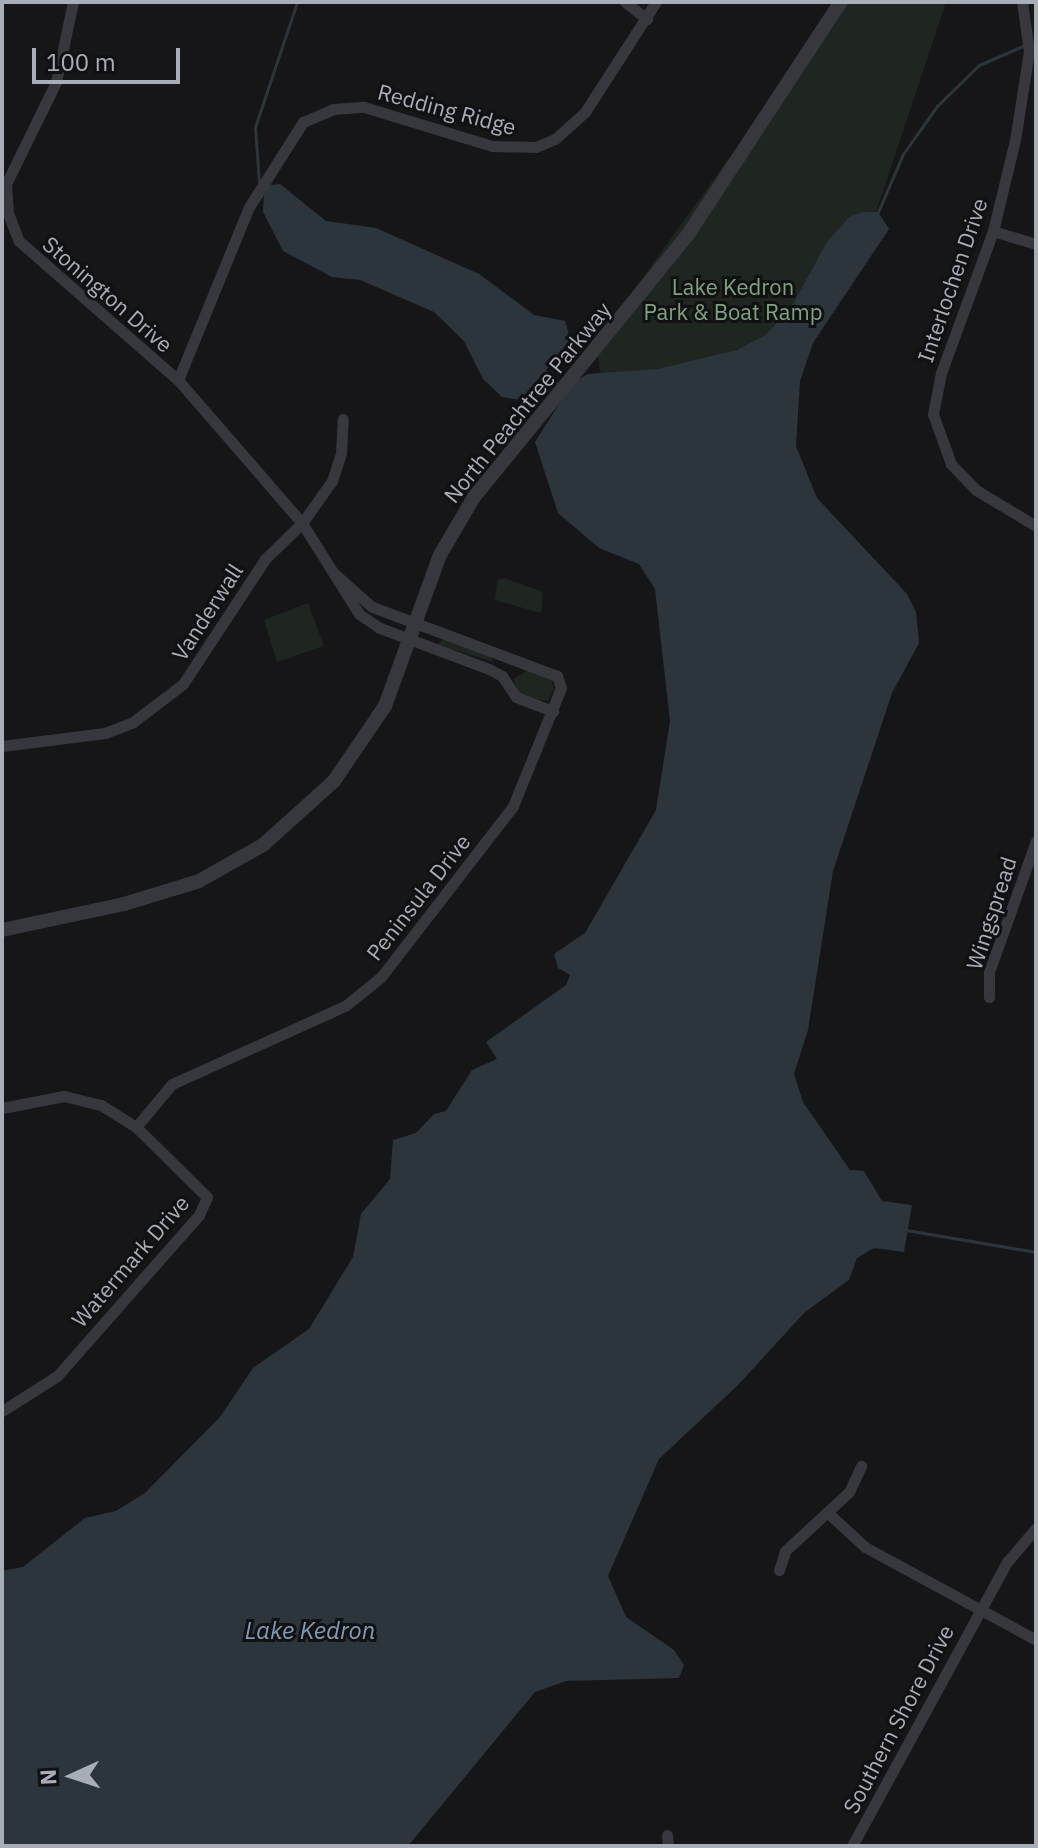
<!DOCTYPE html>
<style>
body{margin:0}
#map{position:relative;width:1038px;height:1848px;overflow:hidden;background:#161618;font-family:"IBM Plex Sans",sans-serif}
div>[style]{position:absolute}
.green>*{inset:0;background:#1e261f}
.water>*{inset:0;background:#2c353c}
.stream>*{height:3px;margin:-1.5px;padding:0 1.5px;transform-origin:1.5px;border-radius:1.5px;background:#2c353c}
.minor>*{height:11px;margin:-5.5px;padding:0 5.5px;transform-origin:5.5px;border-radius:5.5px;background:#37383d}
.tertiary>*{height:14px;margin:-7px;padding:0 7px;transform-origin:7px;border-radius:7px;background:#37383d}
span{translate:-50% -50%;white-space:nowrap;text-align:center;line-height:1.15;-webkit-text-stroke:6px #111113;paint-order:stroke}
.street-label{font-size:22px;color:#a8adb8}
.park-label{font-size:22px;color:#7fa381}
.water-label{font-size:24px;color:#7f9bb3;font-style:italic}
.frame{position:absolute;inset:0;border:4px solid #a8adb8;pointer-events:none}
.north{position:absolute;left:32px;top:1736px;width:80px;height:80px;-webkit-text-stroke:6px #111113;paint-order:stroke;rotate:267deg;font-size:22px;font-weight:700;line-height:32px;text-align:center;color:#a8adb8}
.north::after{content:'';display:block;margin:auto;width:28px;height:36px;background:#a8adb8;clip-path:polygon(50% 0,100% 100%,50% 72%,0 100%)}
.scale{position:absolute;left:32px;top:48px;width:148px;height:36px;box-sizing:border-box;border:4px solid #a8adb8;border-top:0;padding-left:10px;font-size:24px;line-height:28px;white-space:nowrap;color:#a8adb8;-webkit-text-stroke:6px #111113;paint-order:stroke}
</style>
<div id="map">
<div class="green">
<div style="clip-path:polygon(842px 2px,946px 2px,870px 230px,800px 358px,603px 392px,596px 342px)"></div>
<div style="clip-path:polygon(504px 578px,543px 592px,541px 613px,495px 600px,497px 581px)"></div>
<div style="clip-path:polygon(308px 603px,324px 646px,277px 662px,264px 620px)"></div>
<div style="clip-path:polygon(443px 639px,491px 657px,494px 662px,437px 645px)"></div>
<div style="clip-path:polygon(528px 670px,551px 680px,554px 689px,548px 701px,521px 697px,513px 679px)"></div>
</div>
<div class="water">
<div style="clip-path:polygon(280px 184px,326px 221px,376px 228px,479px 274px,534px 315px,565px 321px,571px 341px,520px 400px,502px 397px,483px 379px,464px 341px,434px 312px,360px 280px,332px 277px,283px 251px,263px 212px,264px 192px,268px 185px)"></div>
<div style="clip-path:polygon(863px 212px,878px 212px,889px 229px,813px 343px,800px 381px,796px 446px,817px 498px,907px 594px,916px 612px,919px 643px,892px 693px,833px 871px,808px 1030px,794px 1074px,803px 1102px,850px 1170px,864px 1171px,882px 1201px,912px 1205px,904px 1252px,874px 1248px,857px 1258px,849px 1280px,805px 1312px,738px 1385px,659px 1459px,608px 1576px,626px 1617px,674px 1650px,684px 1665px,679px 1678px,566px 1681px,535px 1692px,408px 1846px,2px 1846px,2px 1571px,23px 1567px,85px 1518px,116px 1511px,145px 1493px,220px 1417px,253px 1368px,309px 1329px,353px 1257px,361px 1214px,390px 1179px,393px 1140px,416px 1133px,434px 1114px,446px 1111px,472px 1070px,497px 1059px,486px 1042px,566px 985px,570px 975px,558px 968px,554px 954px,585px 933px,656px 810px,670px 721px,655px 589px,639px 564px,599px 548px,558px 513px,535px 442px,573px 382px,588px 374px,657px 369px,737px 350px,766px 335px,793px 304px,827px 242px,849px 217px)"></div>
</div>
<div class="stream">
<div style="left:259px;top:182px;width:55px;rotate:-94.2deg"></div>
<div style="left:255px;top:127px;width:132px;rotate:-71.4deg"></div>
<div style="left:878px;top:212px;width:63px;rotate:-66.7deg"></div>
<div style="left:903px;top:154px;width:59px;rotate:-54.7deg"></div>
<div style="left:937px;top:106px;width:59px;rotate:-44.3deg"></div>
<div style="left:979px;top:65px;width:50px;rotate:-23.5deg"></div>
<div style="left:545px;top:371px;width:16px;rotate:47deg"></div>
<div style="left:906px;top:1230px;width:132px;rotate:9.6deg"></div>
</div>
<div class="minor">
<div style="left:73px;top:2px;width:82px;rotate:102deg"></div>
<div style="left:56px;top:82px;width:114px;rotate:116.1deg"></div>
<div style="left:6px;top:184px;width:29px;rotate:86deg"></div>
<div style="left:8px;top:213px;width:30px;rotate:69deg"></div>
<div style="left:19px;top:241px;width:211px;rotate:41.2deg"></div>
<div style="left:178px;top:380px;width:189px;rotate:49.1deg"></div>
<div style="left:302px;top:523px;width:107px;rotate:57.9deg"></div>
<div style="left:359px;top:614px;width:25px;rotate:34deg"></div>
<div style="left:380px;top:628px;width:116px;rotate:20.6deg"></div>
<div style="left:489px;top:669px;width:15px;rotate:28deg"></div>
<div style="left:502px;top:676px;width:25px;rotate:56deg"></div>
<div style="left:516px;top:697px;width:40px;rotate:21deg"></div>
<div style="left:625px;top:2px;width:28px;rotate:38deg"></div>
<div style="left:1022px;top:2px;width:49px;rotate:81.9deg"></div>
<div style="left:1029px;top:51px;width:90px;rotate:98.9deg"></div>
<div style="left:1015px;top:140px;width:94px;rotate:103.6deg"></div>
<div style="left:993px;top:231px;width:151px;rotate:110.1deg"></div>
<div style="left:941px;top:373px;width:42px;rotate:101deg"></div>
<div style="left:933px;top:414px;width:53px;rotate:70.2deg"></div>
<div style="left:951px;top:464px;width:36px;rotate:46deg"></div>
<div style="left:976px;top:490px;width:70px;rotate:31deg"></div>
<div style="left:993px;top:231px;width:45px;rotate:16.8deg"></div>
<div style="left:178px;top:380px;width:187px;rotate:-67.7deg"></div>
<div style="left:249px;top:207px;width:101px;rotate:-57.6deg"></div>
<div style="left:303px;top:122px;width:33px;rotate:-23deg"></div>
<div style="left:333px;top:109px;width:31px;rotate:-4deg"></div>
<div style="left:364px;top:107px;width:134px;rotate:16.9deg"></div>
<div style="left:492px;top:146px;width:44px;rotate:1.3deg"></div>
<div style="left:536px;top:147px;width:21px;rotate:-23deg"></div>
<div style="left:555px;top:139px;width:40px;rotate:-42deg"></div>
<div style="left:585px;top:112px;width:131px;rotate:-57.2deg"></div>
<div style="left:2px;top:746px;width:104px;rotate:-7.2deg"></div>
<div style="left:105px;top:733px;width:30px;rotate:-21deg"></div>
<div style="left:133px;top:722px;width:63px;rotate:-37.2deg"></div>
<div style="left:183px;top:684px;width:149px;rotate:-56.7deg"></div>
<div style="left:265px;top:559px;width:52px;rotate:-44.2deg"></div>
<div style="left:302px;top:523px;width:52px;rotate:-54.5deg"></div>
<div style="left:332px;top:481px;width:29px;rotate:-72deg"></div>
<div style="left:341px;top:453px;width:34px;rotate:-87deg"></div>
<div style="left:989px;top:997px;width:25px;rotate:-90deg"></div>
<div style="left:989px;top:972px;width:139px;rotate:-70.3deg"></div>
<div style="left:2px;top:1108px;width:63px;rotate:-11deg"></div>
<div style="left:64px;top:1096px;width:38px;rotate:14deg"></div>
<div style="left:101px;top:1105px;width:41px;rotate:32.2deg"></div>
<div style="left:136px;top:1127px;width:100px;rotate:44.6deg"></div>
<div style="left:207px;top:1197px;width:20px;rotate:114deg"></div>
<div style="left:199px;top:1215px;width:215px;rotate:131.4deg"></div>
<div style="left:57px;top:1376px;width:65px;rotate:147.5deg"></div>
<div style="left:136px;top:1127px;width:56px;rotate:-50.1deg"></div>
<div style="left:172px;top:1084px;width:190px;rotate:-24.3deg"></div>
<div style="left:345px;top:1006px;width:46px;rotate:-38.9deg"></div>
<div style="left:381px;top:977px;width:216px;rotate:-52.3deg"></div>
<div style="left:513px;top:806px;width:127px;rotate:-67.9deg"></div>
<div style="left:561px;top:688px;width:13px;rotate:-108deg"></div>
<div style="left:557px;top:676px;width:197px;rotate:-159.5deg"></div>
<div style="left:372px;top:607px;width:50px;rotate:-138.3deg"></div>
<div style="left:827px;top:1512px;width:52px;rotate:42.6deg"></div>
<div style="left:865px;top:1547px;width:195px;rotate:28.5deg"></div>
<div style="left:779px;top:1570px;width:20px;rotate:-72deg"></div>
<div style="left:785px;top:1551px;width:87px;rotate:-42.7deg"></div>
<div style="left:849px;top:1492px;width:29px;rotate:-65deg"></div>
<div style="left:667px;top:1835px;width:11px;rotate:85deg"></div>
<div style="left:852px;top:1846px;width:324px;rotate:-61.4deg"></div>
<div style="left:1007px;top:1562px;width:45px;rotate:-49.5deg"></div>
</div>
<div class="tertiary">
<div style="left:2px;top:930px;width:125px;rotate:-12deg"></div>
<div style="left:124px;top:904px;width:78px;rotate:-17deg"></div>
<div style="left:199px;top:881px;width:73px;rotate:-29.4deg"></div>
<div style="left:263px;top:845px;width:96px;rotate:-42deg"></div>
<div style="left:334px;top:781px;width:91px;rotate:-55.8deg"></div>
<div style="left:385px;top:706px;width:161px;rotate:-70deg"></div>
<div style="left:440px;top:555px;width:67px;rotate:-59.6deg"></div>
<div style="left:474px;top:497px;width:337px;rotate:-50.8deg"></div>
<div style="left:687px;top:236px;width:280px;rotate:-56.7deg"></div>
</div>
<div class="street-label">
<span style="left:447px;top:109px;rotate:15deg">Redding Ridge</span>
<span style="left:952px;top:280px;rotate:-71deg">Interlochen Drive</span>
<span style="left:108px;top:294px;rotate:41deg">Stonington Drive</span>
<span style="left:527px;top:402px;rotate:-51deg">North Peachtree Parkway</span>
<span style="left:207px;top:612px;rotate:-57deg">Vanderwall</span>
<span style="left:418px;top:897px;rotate:-52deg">Peninsula Drive</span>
<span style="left:991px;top:913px;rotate:-72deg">Wingspread</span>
<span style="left:130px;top:1261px;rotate:-49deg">Watermark Drive</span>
<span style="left:898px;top:1719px;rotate:-62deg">Southern Shore Drive</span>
</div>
<div class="park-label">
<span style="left:733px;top:299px">Lake Kedron<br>Park &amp; Boat Ramp</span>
</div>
<div class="water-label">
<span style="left:310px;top:1631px">Lake Kedron</span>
</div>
<div class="frame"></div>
<div class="north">N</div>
<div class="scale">100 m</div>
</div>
